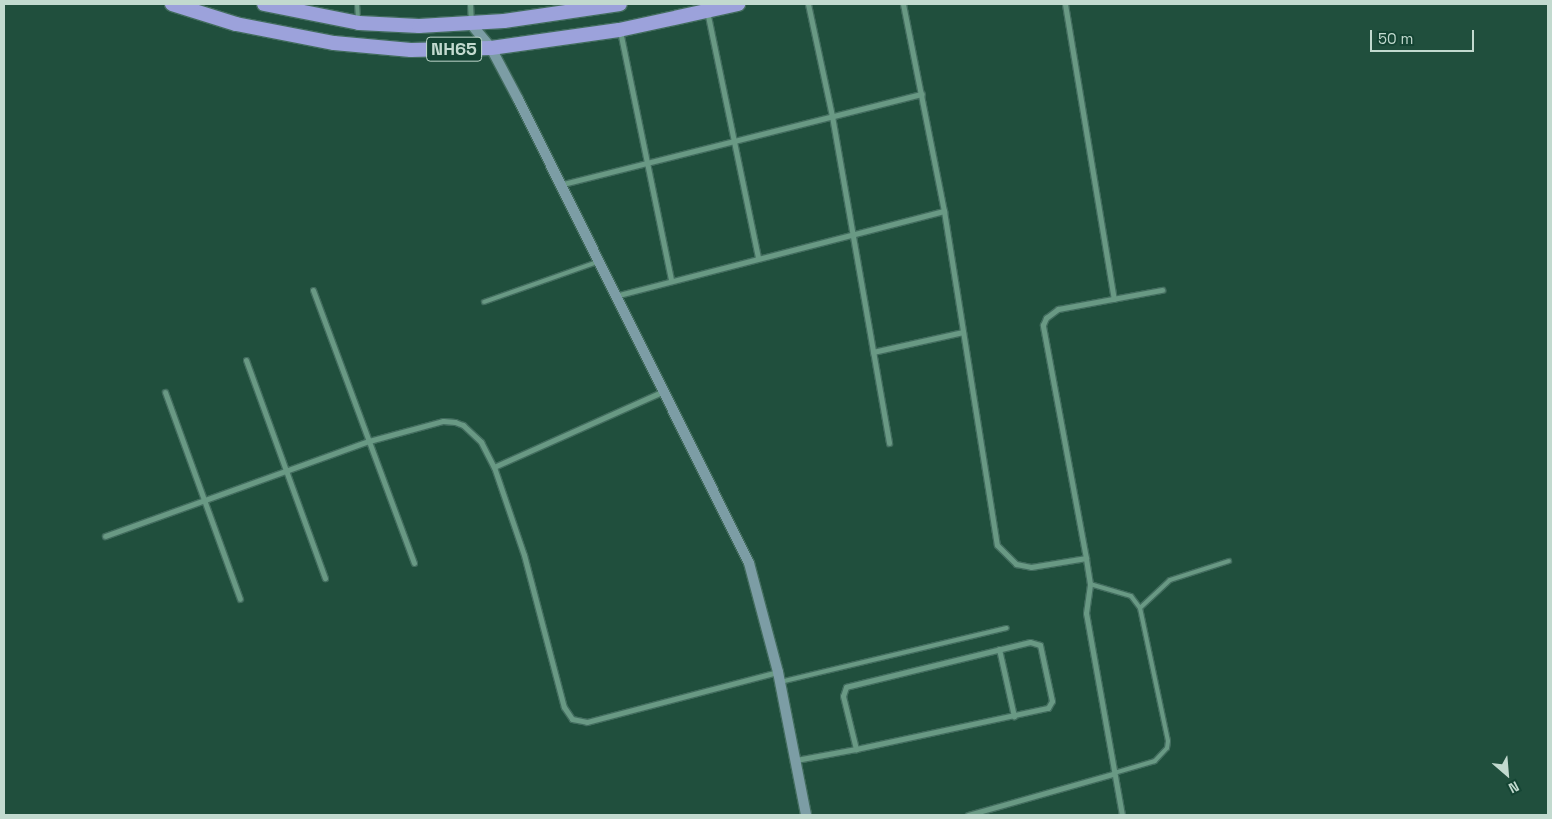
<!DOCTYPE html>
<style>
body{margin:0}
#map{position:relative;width:1552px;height:819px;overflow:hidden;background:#204f3d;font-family:"Space Grotesk",sans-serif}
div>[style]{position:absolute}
.roads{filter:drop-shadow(1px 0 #426c5e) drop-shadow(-1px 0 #426c5e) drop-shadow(0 1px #426c5e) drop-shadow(0 -1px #426c5e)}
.service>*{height:4px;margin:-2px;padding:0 2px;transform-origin:2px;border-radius:2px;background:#699984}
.minor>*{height:5px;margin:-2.5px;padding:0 2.5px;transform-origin:2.5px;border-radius:2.5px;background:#699984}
.secondary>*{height:10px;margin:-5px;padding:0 5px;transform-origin:5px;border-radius:5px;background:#7c9da5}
.trunk>*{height:14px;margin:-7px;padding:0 7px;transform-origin:7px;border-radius:7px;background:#9ca2db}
span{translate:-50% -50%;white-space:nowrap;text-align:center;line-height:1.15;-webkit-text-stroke:5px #144433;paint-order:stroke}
.shield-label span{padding:1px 4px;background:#144433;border:1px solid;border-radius:4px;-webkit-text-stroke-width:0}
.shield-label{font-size:18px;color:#c2dacf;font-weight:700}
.frame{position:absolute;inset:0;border:5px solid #c2dacf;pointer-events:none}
.north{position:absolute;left:1482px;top:749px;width:50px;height:50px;-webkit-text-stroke:4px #144433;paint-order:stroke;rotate:153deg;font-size:14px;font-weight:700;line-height:20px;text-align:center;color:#c2dacf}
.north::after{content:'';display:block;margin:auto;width:18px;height:22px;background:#c2dacf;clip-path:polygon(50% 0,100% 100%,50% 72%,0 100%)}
.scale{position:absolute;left:1370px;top:30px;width:104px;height:22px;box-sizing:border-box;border:2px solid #c2dacf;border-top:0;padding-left:6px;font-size:15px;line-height:18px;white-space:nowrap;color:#c2dacf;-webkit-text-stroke:4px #144433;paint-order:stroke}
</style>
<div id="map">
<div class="roads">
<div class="service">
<div style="left:357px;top:4px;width:15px;rotate:86deg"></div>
<div style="left:484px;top:302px;width:120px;rotate:-19.5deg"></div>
<div style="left:1090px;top:584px;width:43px;rotate:16.3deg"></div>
<div style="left:1131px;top:596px;width:15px;rotate:53deg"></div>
<div style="left:1140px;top:608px;width:136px;rotate:78.1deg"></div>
<div style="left:1168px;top:741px;width:7px;rotate:98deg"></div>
<div style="left:1167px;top:748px;width:18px;rotate:133deg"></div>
<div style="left:1155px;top:761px;width:43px;rotate:163.7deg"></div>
<div style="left:1140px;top:608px;width:41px;rotate:-43deg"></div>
<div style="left:1170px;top:580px;width:62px;rotate:-17.9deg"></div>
<div style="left:780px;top:682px;width:233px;rotate:-13.4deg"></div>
</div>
<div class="minor">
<div style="left:470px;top:4px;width:17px;rotate:87deg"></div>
<div style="left:808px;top:4px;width:115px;rotate:77.9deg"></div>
<div style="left:832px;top:116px;width:332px;rotate:80.1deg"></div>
<div style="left:903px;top:4px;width:211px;rotate:78.8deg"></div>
<div style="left:944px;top:211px;width:338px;rotate:81deg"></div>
<div style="left:997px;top:545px;width:27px;rotate:45deg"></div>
<div style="left:1016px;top:564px;width:15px;rotate:11deg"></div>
<div style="left:1031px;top:567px;width:56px;rotate:-9.3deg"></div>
<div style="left:1065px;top:4px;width:299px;rotate:80.6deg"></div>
<div style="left:707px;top:11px;width:252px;rotate:78.3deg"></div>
<div style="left:620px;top:31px;width:254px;rotate:78.4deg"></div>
<div style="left:559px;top:185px;width:374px;rotate:-14.1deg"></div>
<div style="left:313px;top:290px;width:291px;rotate:69.7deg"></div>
<div style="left:615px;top:296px;width:340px;rotate:-14.5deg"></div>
<div style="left:873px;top:352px;width:92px;rotate:-12.5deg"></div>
<div style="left:246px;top:360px;width:232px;rotate:70.1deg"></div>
<div style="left:165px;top:392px;width:220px;rotate:70.1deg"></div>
<div style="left:494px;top:467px;width:184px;rotate:-24.1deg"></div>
<div style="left:105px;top:536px;width:281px;rotate:-19.8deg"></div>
<div style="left:369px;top:441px;width:77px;rotate:-15.1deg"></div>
<div style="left:443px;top:421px;width:12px;rotate:5deg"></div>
<div style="left:455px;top:422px;width:9px;rotate:21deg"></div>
<div style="left:463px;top:425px;width:25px;rotate:43deg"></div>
<div style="left:481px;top:442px;width:28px;rotate:63deg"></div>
<div style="left:494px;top:467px;width:93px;rotate:71.2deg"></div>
<div style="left:524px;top:555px;width:157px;rotate:75.3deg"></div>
<div style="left:564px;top:707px;width:14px;rotate:56deg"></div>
<div style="left:572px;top:719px;width:15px;rotate:11deg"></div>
<div style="left:587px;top:722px;width:197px;rotate:-14.7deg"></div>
<div style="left:999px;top:649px;width:69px;rotate:77.4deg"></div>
<div style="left:796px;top:760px;width:61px;rotate:-10.4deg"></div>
<div style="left:856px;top:749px;width:196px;rotate:-12.1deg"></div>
<div style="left:1048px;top:708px;width:8px;rotate:-60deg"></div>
<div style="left:1052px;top:701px;width:57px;rotate:-102.1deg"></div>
<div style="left:1040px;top:645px;width:10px;rotate:-163deg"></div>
<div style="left:1030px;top:642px;width:189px;rotate:166.3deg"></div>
<div style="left:846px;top:687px;width:9px;rotate:108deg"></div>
<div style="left:843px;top:696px;width:55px;rotate:76.2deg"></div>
<div style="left:968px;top:815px;width:151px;rotate:-15.8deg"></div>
<div style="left:1122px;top:815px;width:205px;rotate:-100.1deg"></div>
<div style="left:1086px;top:613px;width:29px;rotate:-82deg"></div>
<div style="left:1090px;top:584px;width:26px;rotate:-99deg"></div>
<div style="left:1086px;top:558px;width:237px;rotate:-100.5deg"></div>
<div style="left:1043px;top:325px;width:8px;rotate:-67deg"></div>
<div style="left:1046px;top:318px;width:15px;rotate:-37deg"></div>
<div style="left:1058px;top:309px;width:106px;rotate:-10.4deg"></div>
</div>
<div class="secondary">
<div style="left:471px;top:24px;width:31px;rotate:50deg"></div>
<div style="left:491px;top:48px;width:58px;rotate:62.1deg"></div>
<div style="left:518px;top:99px;width:518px;rotate:63.53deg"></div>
<div style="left:749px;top:563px;width:113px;rotate:75.1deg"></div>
<div style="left:778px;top:672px;width:146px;rotate:78.9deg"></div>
</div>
<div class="trunk">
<div style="left:172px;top:4px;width:67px;rotate:17.4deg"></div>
<div style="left:236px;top:24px;width:100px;rotate:11deg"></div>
<div style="left:334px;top:43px;width:77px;rotate:5.2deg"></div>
<div style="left:411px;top:50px;width:80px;rotate:-1.4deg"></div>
<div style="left:491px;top:48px;width:129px;rotate:-8deg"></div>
<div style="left:619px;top:30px;width:122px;rotate:-12.3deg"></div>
<div style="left:264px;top:4px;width:97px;rotate:11.3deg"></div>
<div style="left:359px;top:23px;width:60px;rotate:2.9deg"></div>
<div style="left:419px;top:26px;width:85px;rotate:-3.4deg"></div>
<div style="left:504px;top:21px;width:117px;rotate:-8.3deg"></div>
</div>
</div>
<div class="shield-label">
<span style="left:454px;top:49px">NH65</span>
</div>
<div class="frame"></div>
<div class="north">N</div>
<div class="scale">50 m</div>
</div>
